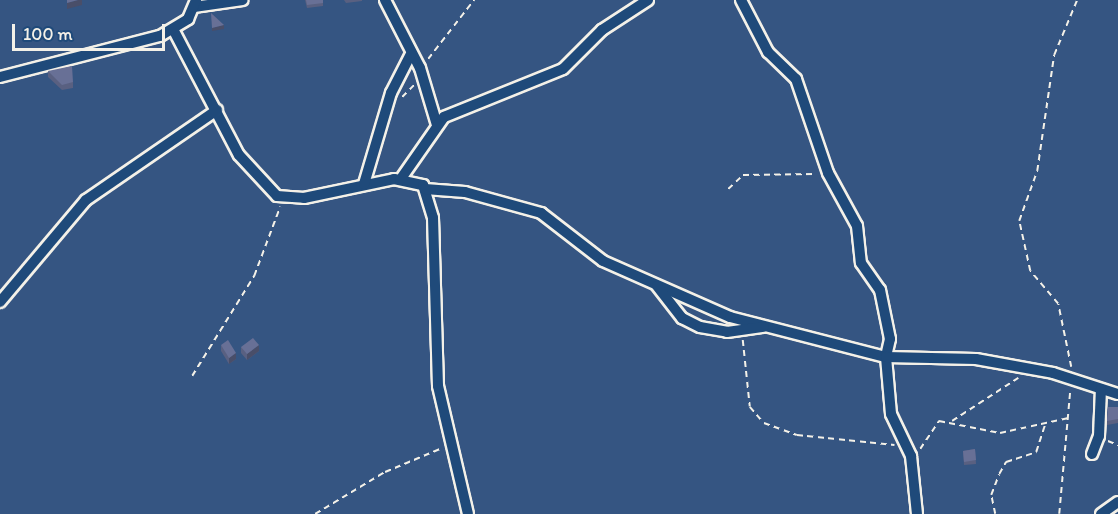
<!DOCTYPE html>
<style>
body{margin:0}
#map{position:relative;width:1118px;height:514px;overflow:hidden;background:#355582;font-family:Itim,sans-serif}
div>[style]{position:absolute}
.path>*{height:1.5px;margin-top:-0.75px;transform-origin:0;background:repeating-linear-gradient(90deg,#f4f1e8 0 6px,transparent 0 10.5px)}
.roads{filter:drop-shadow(2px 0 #f4f1e8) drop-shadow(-2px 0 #f4f1e8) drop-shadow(0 2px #f4f1e8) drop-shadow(0 -2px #f4f1e8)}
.minor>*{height:10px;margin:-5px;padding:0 5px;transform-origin:5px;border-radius:5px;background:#1f4a7a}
.wall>*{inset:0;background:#596081}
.shaded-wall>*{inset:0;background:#494e69}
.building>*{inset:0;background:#687096}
span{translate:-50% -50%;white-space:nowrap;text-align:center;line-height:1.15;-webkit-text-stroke:6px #1f4a7a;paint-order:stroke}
.scale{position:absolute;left:12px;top:24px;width:153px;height:27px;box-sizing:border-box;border:3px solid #f4f1e8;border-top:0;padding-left:8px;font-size:18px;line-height:21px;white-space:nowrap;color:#f4f1e8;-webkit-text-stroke:4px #1f4a7a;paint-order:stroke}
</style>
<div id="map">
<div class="path">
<div style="left:428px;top:59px;width:75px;rotate:-52.1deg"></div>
<div style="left:402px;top:97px;width:17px;rotate:-45deg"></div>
<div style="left:728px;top:189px;width:21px;rotate:-43deg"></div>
<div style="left:743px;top:175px;width:72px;rotate:-0.8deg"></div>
<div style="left:743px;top:340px;width:67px;rotate:84deg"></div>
<div style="left:750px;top:407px;width:21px;rotate:49deg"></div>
<div style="left:764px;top:423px;width:35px;rotate:20deg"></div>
<div style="left:797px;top:435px;width:98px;rotate:5.9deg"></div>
<div style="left:1071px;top:367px;width:64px;rotate:-101.7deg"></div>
<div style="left:1058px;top:304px;width:43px;rotate:-130.3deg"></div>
<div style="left:1030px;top:271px;width:51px;rotate:-102.4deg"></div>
<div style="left:1019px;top:221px;width:53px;rotate:-70.2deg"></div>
<div style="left:1037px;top:171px;width:117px;rotate:-81.7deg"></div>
<div style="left:1054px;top:55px;width:60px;rotate:-67.3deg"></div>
<div style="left:192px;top:376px;width:118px;rotate:-58.2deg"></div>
<div style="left:254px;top:276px;width:74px;rotate:-69.4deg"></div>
<div style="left:952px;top:421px;width:79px;rotate:-33.1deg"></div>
<div style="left:1108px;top:441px;width:11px;rotate:22deg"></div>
<div style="left:920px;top:449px;width:34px;rotate:-56deg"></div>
<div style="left:939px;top:421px;width:62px;rotate:11.1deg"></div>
<div style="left:1000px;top:433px;width:70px;rotate:-12.4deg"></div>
<div style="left:315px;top:514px;width:82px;rotate:-31deg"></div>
<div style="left:385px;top:472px;width:62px;rotate:-22.8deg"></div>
<div style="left:995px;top:514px;width:19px;rotate:-102deg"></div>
<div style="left:991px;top:495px;width:22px;rotate:-69deg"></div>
<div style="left:999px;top:474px;width:14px;rotate:-60deg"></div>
<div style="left:1006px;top:462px;width:32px;rotate:-18deg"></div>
<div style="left:1036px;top:452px;width:28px;rotate:-72deg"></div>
<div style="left:1059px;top:514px;width:123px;rotate:-84.9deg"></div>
</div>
<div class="roads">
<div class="minor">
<div style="left:385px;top:0;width:76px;rotate:62.8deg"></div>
<div style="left:420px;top:68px;width:59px;rotate:73.4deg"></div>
<div style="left:741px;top:0;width:59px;rotate:62.6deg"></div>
<div style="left:768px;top:52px;width:39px;rotate:44deg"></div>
<div style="left:796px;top:79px;width:99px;rotate:71.2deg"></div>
<div style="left:828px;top:173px;width:60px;rotate:61.3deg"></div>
<div style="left:857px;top:226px;width:37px;rotate:84deg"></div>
<div style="left:861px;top:263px;width:33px;rotate:55deg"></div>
<div style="left:880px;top:290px;width:50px;rotate:78.5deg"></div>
<div style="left:890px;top:339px;width:18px;rotate:103deg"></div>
<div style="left:886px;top:357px;width:57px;rotate:85deg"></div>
<div style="left:891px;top:414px;width:47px;rotate:64.5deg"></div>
<div style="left:911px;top:456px;width:58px;rotate:84.1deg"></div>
<div style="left:194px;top:7px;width:49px;rotate:-8.1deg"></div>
<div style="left:173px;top:29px;width:142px;rotate:62.4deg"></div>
<div style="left:239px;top:155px;width:56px;rotate:47.2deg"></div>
<div style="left:277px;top:196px;width:27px;rotate:4deg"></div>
<div style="left:304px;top:198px;width:92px;rotate:-11.9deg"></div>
<div style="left:394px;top:179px;width:30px;rotate:12deg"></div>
<div style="left:423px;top:185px;width:34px;rotate:73deg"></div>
<div style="left:433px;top:218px;width:168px;rotate:88.3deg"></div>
<div style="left:438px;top:386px;width:131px;rotate:76.8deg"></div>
<div style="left:0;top:77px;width:165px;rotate:-14.4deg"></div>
<div style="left:160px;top:36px;width:33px;rotate:-31deg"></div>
<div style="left:188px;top:19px;width:21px;rotate:-67deg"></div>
<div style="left:400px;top:180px;width:77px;rotate:-55.1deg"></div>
<div style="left:444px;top:117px;width:128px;rotate:-22deg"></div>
<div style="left:563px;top:69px;width:55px;rotate:-45deg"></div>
<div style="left:602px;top:30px;width:55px;rotate:-33.1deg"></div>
<div style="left:364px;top:184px;width:95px;rotate:-73.5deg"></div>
<div style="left:391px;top:93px;width:44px;rotate:-62.9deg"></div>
<div style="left:425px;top:189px;width:40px;rotate:4.3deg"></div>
<div style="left:465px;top:192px;width:79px;rotate:15.4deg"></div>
<div style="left:541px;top:213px;width:78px;rotate:37.7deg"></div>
<div style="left:603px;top:261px;width:139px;rotate:23.8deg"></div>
<div style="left:730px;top:317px;width:161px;rotate:14.4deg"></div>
<div style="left:886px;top:357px;width:90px;rotate:1.3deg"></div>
<div style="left:976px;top:359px;width:78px;rotate:10.3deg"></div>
<div style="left:1053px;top:373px;width:68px;rotate:17.9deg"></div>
<div style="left:657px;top:286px;width:41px;rotate:52deg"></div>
<div style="left:682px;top:318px;width:20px;rotate:27deg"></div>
<div style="left:700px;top:327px;width:27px;rotate:10deg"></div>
<div style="left:727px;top:332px;width:37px;rotate:-8deg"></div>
<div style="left:0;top:302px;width:133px;rotate:-49.9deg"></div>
<div style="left:86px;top:200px;width:159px;rotate:-34.5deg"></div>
<div style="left:1092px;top:454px;width:19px;rotate:-69deg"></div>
<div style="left:1099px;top:436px;width:47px;rotate:-87.6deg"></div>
<div style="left:1101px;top:514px;width:21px;rotate:-35deg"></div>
</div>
</div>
<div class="wall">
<div style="clip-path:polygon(305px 0,323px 0,323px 6px,307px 8px)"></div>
<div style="clip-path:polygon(344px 0,362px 0,362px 1px,346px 3px)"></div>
<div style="clip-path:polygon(48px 71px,73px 82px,73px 88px,62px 90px,48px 77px)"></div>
<div style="clip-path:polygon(221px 345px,236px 359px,229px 364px,221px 351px)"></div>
<div style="clip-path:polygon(241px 347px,259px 351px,247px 360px,241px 353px)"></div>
<div style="clip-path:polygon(1108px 407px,1118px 407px,1118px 423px,1107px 425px)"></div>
<div style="clip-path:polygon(975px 449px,976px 464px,964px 465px,963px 451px)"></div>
</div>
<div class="shaded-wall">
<div style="clip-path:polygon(78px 0,82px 0,82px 5px,67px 9px,67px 3px)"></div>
<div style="clip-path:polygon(224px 25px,224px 29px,212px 31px,212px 28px)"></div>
<div style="clip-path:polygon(259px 345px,259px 351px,247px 360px,247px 354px)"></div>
<div style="clip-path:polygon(236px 353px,236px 359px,229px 364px,229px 358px)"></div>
</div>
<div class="building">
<div style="clip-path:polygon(67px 0,78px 0,67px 3px)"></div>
<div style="clip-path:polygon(306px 0,323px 0,323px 3px,307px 5px)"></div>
<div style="clip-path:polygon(211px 13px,224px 25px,212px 28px)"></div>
<div style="clip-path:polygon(72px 66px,73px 82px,62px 85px,48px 71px)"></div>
<div style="clip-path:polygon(253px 338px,259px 345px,247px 354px,241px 347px)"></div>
<div style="clip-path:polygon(228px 340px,236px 353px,229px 358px,221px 345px)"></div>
<div style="clip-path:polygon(1108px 407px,1118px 407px,1118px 419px,1107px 421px)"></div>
<div style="clip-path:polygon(975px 449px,976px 460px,964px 462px,963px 451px)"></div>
</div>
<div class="scale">100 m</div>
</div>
